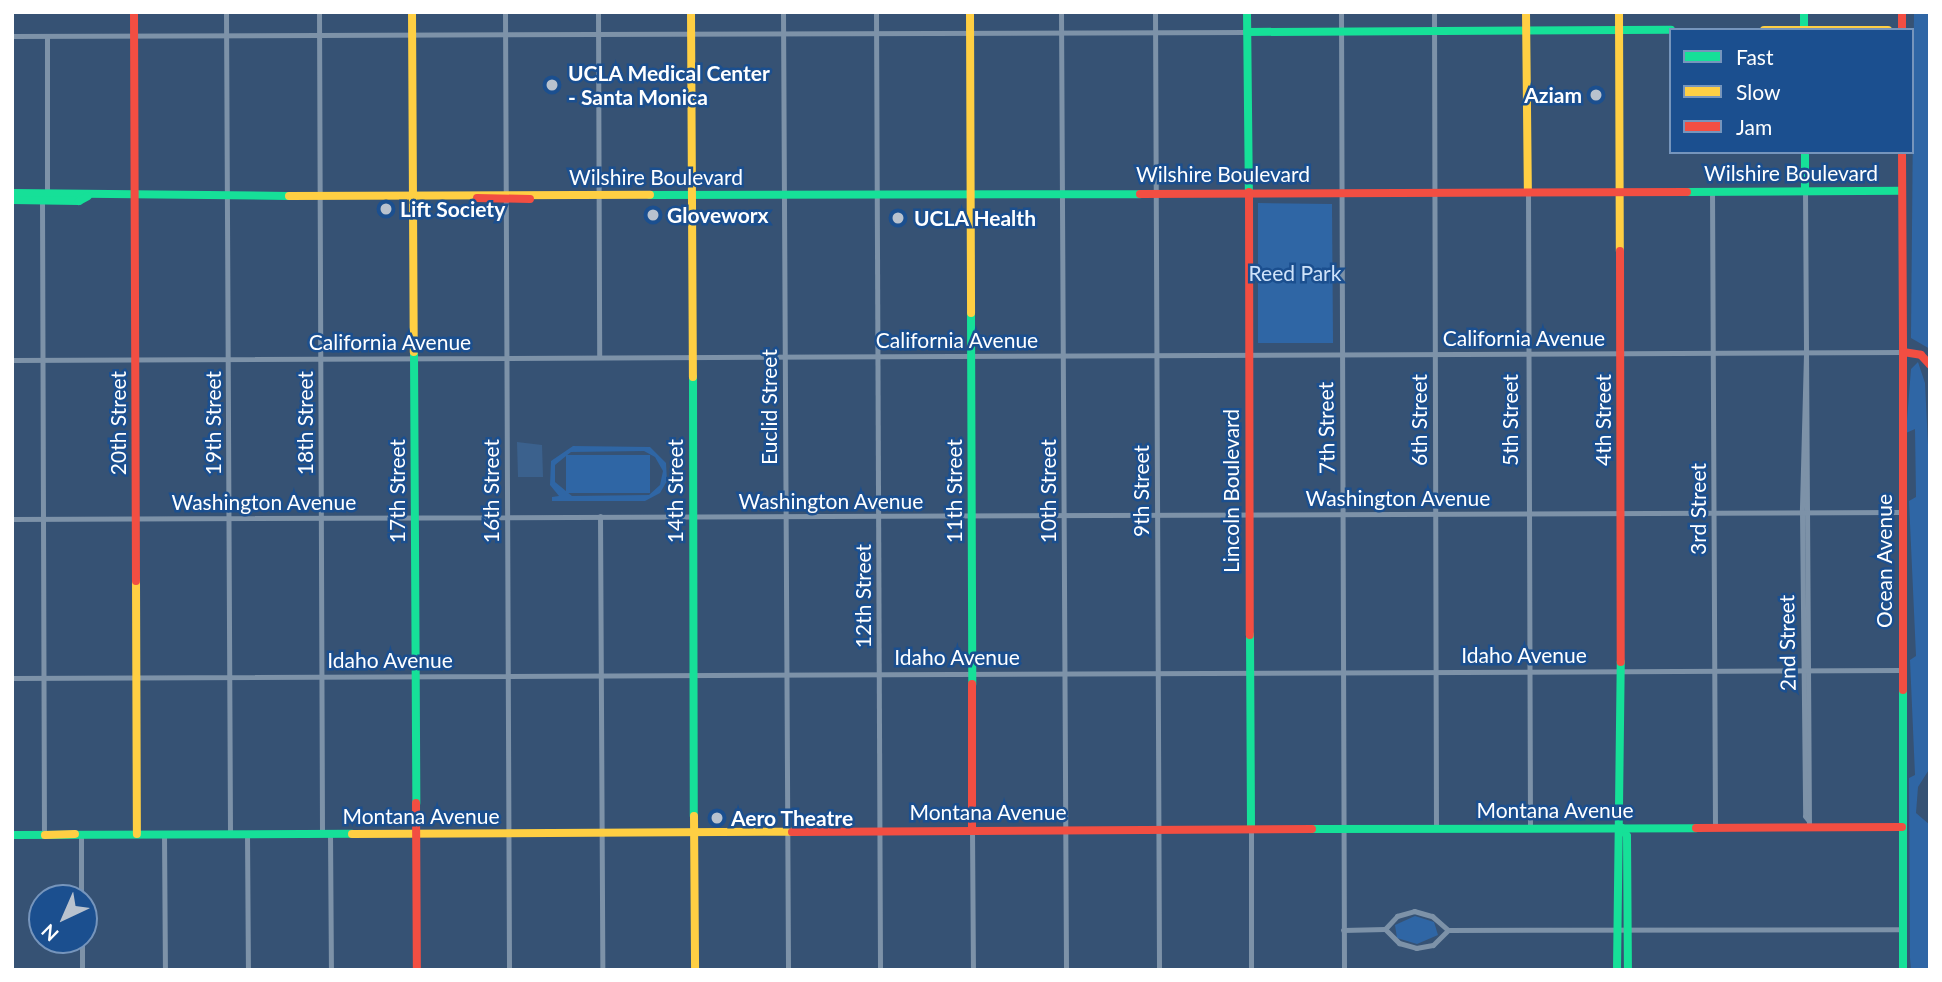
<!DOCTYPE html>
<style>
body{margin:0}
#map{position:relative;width:1942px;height:982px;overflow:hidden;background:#365274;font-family:Lato,sans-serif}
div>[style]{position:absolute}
.green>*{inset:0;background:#2f66a5}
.water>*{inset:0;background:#3b618d}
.street>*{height:5px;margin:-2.5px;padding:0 2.5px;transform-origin:2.5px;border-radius:2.5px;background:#7d92a8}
.fast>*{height:8px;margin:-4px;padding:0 4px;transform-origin:4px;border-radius:4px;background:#16e098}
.slow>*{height:8px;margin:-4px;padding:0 4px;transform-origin:4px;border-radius:4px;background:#ffcf43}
.jam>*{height:8px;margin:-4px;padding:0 4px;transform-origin:4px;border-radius:4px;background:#f24e42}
.dots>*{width:19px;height:19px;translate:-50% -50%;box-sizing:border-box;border:4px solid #1b4f8f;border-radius:50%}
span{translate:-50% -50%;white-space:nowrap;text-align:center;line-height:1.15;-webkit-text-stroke:5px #1b4f8f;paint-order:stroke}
.poi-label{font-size:21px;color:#fff;font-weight:700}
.left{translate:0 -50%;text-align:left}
.right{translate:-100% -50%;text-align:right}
.street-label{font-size:21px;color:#fff}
.park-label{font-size:21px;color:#cfe3fa}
.frame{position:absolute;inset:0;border:14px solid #fff;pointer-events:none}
.legend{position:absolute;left:1669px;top:28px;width:245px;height:126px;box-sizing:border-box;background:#1b4f8f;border:2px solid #7695bc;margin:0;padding:9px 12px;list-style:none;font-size:21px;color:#fff}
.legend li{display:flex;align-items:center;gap:14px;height:35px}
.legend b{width:35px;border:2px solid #7695bc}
.north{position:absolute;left:28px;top:884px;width:70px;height:70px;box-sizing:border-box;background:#1b4f8f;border:2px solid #7695bc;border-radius:50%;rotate:224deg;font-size:19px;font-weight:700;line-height:28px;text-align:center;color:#fff}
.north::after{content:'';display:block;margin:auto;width:24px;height:32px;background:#b9c2ce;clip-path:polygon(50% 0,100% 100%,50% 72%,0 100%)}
</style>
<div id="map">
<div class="green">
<div style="clip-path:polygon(1914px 12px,1930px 12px,1930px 349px,1911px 338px)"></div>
<div style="clip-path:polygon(1258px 203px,1332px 204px,1333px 343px,1258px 343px)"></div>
<div style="clip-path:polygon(1918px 362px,1925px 383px,1930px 486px,1930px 768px,1918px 787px,1916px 813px,1930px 825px,1930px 970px,1911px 970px,1910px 958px,1909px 778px,1915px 775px,1910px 660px,1916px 656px,1909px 501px,1916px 497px,1915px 429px,1906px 433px,1911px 369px)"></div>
<div style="clip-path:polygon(evenodd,573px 446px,650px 447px,666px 463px,667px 481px,660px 493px,645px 501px,552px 501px,552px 497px,559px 496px,550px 485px,551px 461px,573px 446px,644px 451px,655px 457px,663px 471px,660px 485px,649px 495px,572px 496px,555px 482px,555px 465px,571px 452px,644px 451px)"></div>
<div style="clip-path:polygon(566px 455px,650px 455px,650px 493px,566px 493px)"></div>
<div style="clip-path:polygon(1415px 916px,1434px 922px,1438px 935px,1417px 944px,1397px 938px,1395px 925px)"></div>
</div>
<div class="water">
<div style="clip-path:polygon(517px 442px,542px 445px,543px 477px,518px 477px)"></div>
</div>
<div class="street">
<div style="left:226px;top:12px;width:822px;rotate:89.72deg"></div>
<div style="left:319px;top:12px;width:821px;rotate:89.79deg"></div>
<div style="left:505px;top:12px;width:958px;rotate:89.76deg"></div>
<div style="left:598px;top:12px;width:345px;rotate:89.8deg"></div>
<div style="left:783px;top:12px;width:958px;rotate:89.7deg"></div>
<div style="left:876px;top:12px;width:958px;rotate:89.76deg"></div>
<div style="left:1061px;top:12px;width:958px;rotate:89.7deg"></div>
<div style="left:1155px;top:12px;width:958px;rotate:89.76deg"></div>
<div style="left:1341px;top:12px;width:958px;rotate:89.82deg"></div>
<div style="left:1434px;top:12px;width:816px;rotate:89.86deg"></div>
<div style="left:12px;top:36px;width:1235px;rotate:-0.19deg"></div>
<div style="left:47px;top:36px;width:158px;rotate:90deg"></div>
<div style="left:1712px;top:190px;width:638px;rotate:89.73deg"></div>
<div style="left:1805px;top:190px;width:637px;rotate:89.64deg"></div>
<div style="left:1528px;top:191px;width:637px;rotate:89.82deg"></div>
<div style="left:42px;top:201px;width:634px;rotate:89.82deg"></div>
<div style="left:1806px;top:354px;width:158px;rotate:91.5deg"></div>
<div style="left:1802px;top:512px;width:304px;rotate:89.4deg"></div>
<div style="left:1805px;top:816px;width:6px;rotate:51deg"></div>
<div style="left:12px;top:360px;width:1891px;rotate:-0.24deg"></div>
<div style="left:600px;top:516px;width:454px;rotate:89.7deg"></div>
<div style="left:12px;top:519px;width:1889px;rotate:-0.21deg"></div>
<div style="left:12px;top:678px;width:1890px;rotate:-0.24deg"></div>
<div style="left:1251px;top:829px;width:141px;rotate:90deg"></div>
<div style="left:972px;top:830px;width:140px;rotate:89.6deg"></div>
<div style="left:330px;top:833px;width:137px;rotate:89.6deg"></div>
<div style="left:164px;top:834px;width:136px;rotate:89.6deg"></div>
<div style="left:247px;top:834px;width:136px;rotate:89.6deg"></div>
<div style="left:81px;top:835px;width:63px;rotate:90deg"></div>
<div style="left:1385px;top:929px;width:18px;rotate:-47deg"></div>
<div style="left:1397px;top:916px;width:18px;rotate:-16deg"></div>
<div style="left:1414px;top:911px;width:19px;rotate:16deg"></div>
<div style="left:1432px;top:916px;width:21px;rotate:41deg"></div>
<div style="left:1448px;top:930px;width:455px;rotate:-0.1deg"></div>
<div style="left:1385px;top:929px;width:20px;rotate:45deg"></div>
<div style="left:1399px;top:943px;width:18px;rotate:16deg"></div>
<div style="left:1416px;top:948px;width:17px;rotate:-10deg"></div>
<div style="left:1433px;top:945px;width:21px;rotate:-45deg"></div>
<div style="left:1343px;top:930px;width:42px;rotate:-1.4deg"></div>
<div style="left:82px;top:940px;width:30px;rotate:90deg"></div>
</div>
<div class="fast">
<div style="left:1247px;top:12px;width:180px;rotate:89.4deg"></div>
<div style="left:1804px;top:12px;width:18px;rotate:90deg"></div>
<div style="left:1247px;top:32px;width:424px;rotate:-0.3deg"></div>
<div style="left:1805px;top:152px;width:38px;rotate:90deg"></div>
<div style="left:1687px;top:192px;width:215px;rotate:-0.3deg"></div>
<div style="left:12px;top:193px;width:277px;rotate:0.6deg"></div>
<div style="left:650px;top:195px;width:490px;rotate:-0.1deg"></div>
<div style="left:12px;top:200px;width:67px;rotate:0.9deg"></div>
<div style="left:79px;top:201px;width:10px;rotate:-29deg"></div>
<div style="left:971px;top:313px;width:371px;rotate:89.8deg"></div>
<div style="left:414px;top:352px;width:451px;rotate:89.7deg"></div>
<div style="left:693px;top:377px;width:439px;rotate:89.9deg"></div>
<div style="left:1250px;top:635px;width:194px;rotate:89.7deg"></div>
<div style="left:1903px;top:690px;width:280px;rotate:90deg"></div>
<div style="left:1622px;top:828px;width:9px;rotate:58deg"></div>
<div style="left:1627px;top:836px;width:134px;rotate:89.6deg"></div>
<div style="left:1312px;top:829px;width:384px;rotate:-0.1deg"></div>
<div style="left:12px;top:835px;width:340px;rotate:-0.2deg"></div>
<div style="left:1617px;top:970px;width:308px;rotate:-89.3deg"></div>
</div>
<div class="slow">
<div style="left:412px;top:12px;width:340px;rotate:89.7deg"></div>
<div style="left:691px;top:12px;width:365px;rotate:89.7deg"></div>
<div style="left:970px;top:12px;width:301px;rotate:89.8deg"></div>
<div style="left:1526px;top:12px;width:179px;rotate:89.4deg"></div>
<div style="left:1619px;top:12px;width:239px;rotate:89.8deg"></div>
<div style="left:1764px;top:30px;width:124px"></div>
<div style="left:289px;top:196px;width:361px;rotate:-0.2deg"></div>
<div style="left:136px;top:581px;width:253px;rotate:89.8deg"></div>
<div style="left:694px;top:816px;width:154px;rotate:89.6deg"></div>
<div style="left:352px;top:834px;width:440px;rotate:-0.3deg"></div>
<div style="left:45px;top:835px;width:30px;rotate:-2deg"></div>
</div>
<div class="jam">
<div style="left:134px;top:12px;width:569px;rotate:89.8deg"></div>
<div style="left:1902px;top:12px;width:18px;rotate:90deg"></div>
<div style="left:1902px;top:152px;width:200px;rotate:89.7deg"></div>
<div style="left:1903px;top:352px;width:18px;rotate:9deg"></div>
<div style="left:1921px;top:355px;width:13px;rotate:48deg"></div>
<div style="left:1249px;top:192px;width:443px;rotate:89.9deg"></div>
<div style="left:1140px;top:194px;width:547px;rotate:-0.21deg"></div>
<div style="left:477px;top:198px;width:53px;rotate:1.1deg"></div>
<div style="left:1620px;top:251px;width:411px;rotate:89.9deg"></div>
<div style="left:1903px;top:352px;width:338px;rotate:90deg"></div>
<div style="left:972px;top:684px;width:146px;rotate:90deg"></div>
<div style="left:416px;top:803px;width:167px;rotate:89.7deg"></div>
<div style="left:1696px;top:828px;width:206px;rotate:-0.3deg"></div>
<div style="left:792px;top:832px;width:520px;rotate:-0.33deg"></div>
</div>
<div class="dots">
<div style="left:552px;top:85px;background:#b9c2ce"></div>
<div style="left:1596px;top:95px;background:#b9c2ce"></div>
<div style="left:386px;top:209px;background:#b9c2ce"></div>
<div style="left:653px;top:215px;background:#b9c2ce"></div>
<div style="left:898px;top:218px;background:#b9c2ce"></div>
<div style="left:717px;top:818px;background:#b9c2ce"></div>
</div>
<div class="poi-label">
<span class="left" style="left:568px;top:85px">UCLA Medical Center<br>- Santa Monica</span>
<span class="right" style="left:1582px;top:95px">Aziam</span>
<span class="left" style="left:400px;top:209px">Lift Society</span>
<span class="left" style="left:667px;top:215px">Gloveworx</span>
<span class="left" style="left:914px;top:218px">UCLA Health</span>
<span class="left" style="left:731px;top:818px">Aero Theatre</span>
</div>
<div class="street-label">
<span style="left:1791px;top:173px">Wilshire Boulevard</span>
<span style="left:1223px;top:174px">Wilshire Boulevard</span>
<span style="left:656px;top:177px">Wilshire Boulevard</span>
<span style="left:1524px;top:338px">California Avenue</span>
<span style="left:957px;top:340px">California Avenue</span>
<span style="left:390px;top:342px">California Avenue</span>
<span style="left:769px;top:407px;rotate:-90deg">Euclid Street</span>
<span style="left:1419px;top:420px;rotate:-90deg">6th Street</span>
<span style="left:1510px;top:420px;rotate:-90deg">5th Street</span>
<span style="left:1603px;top:420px;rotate:-90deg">4th Street</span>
<span style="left:118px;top:423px;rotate:-90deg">20th Street</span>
<span style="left:213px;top:423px;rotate:-90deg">19th Street</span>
<span style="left:305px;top:423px;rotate:-90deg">18th Street</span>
<span style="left:1326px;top:428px;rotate:-91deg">7th Street</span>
<span style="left:397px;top:491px;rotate:-90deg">17th Street</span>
<span style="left:491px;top:491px;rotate:-90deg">16th Street</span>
<span style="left:675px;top:491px;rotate:-90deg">14th Street</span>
<span style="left:954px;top:491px;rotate:-90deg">11th Street</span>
<span style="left:1048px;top:491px;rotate:-90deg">10th Street</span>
<span style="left:1141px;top:491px;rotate:-90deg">9th Street</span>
<span style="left:1231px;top:491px;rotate:-90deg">Lincoln Boulevard</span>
<span style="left:1398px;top:498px">Washington Avenue</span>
<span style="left:831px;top:501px">Washington Avenue</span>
<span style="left:264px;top:502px">Washington Avenue</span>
<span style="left:1698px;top:509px;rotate:-90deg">3rd Street</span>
<span style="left:1884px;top:561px;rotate:-90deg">Ocean Avenue</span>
<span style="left:863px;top:596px;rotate:-90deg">12th Street</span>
<span style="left:1787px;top:643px;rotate:-91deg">2nd Street</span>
<span style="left:1524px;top:655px">Idaho Avenue</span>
<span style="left:957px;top:657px">Idaho Avenue</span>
<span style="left:390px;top:660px">Idaho Avenue</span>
<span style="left:1555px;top:810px">Montana Avenue</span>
<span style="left:988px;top:812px">Montana Avenue</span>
<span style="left:421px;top:816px">Montana Avenue</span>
</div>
<div class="park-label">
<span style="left:1295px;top:273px">Reed Park</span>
</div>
<div class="frame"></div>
<ul class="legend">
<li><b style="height:9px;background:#16e098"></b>Fast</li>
<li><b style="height:9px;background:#ffcf43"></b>Slow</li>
<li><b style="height:9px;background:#f24e42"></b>Jam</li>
</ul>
<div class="north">N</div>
</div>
